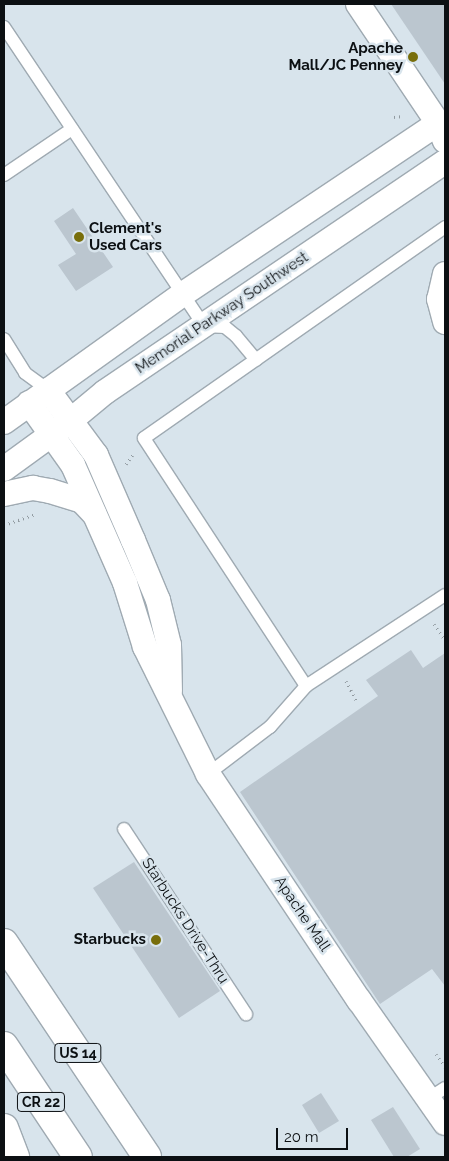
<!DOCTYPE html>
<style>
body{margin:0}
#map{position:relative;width:449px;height:1161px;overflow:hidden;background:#d8e4ec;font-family:Raleway,sans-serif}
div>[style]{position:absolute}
.building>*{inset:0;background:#bbc6cf}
.path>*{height:3px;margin-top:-1.5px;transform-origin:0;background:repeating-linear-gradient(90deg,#919aa0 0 1px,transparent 0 5px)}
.roads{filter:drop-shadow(1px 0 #9faab2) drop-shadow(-1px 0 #9faab2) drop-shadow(0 1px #9faab2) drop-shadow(0 -1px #9faab2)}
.service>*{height:12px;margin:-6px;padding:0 6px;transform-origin:6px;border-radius:6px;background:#fff}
.minor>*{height:24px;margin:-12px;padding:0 12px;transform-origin:12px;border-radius:12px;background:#fff}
.primary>*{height:28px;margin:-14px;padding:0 14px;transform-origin:14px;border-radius:14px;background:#fff}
.motorway>*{height:28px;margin:-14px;padding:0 14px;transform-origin:14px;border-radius:14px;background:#fff}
.dots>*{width:14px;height:14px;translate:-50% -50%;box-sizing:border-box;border:2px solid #d8e4ec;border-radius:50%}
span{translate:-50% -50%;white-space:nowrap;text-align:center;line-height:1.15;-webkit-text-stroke:5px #d8e4ec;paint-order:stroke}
.shield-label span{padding:1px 4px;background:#d8e4ec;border:1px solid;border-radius:4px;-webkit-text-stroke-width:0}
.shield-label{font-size:14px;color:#0c1013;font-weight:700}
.poi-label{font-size:15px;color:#0c1013;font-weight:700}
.right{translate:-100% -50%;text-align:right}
.left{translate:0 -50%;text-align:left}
.street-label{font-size:15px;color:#0c1013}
.frame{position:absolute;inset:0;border:5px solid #0c1013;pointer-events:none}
.scale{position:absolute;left:276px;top:1128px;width:72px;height:22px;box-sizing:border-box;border:2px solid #0c1013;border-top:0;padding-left:6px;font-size:15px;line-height:18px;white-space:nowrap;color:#0c1013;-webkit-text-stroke:4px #d8e4ec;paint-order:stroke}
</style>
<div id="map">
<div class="building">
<div style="clip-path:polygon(391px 4px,445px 4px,445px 84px)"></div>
<div style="clip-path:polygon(73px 208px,113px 267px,76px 291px,58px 265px,76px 254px,54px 221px)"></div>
<div style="clip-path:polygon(411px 650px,423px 668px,445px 653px,445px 986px,432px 969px,380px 1004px,240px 792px,378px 696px,366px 680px)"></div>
<div style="clip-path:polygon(134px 862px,220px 991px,179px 1018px,93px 888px)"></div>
<div style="clip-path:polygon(321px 1093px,339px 1121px,319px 1133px,302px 1105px)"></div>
<div style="clip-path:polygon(393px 1107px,420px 1149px,407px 1157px,394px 1157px,371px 1120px)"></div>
</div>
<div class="path">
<div style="left:394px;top:117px;width:9px;rotate:-6deg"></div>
<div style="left:126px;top:464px;width:14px;rotate:-54deg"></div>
<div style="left:4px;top:525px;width:34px;rotate:-19deg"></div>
<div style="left:434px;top:624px;width:18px;rotate:56deg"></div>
<div style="left:346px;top:681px;width:24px;rotate:62deg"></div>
<div style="left:436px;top:1054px;width:16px;rotate:55deg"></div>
</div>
<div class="roads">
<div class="service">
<div style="left:4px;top:27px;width:360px;rotate:56.2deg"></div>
<div style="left:204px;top:326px;width:21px;rotate:3deg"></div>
<div style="left:225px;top:327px;width:14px;rotate:39deg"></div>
<div style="left:236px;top:336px;width:31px;rotate:50deg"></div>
<div style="left:4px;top:175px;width:82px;rotate:-34.1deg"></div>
<div style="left:4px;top:339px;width:40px;rotate:58deg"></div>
<div style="left:25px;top:373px;width:29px;rotate:36deg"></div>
<div style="left:306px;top:686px;width:296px;rotate:-123.2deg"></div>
<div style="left:144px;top:438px;width:368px;rotate:-35deg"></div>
<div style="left:208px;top:774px;width:78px;rotate:-37.2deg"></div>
<div style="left:270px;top:727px;width:55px;rotate:-48.7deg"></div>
<div style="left:306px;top:686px;width:166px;rotate:-33.2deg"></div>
<div style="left:124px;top:829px;width:222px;rotate:56.6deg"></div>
<div style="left:428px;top:1099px;width:20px;rotate:-33deg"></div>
</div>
<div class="minor">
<div style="left:358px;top:4px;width:143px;rotate:56.1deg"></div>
<div style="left:438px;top:123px;width:19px;rotate:69deg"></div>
<div style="left:445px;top:274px;width:26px;rotate:103deg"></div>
<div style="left:439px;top:299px;width:24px;rotate:75deg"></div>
<div style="left:48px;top:390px;width:81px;rotate:53.6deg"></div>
<div style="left:96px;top:455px;width:93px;rotate:66.5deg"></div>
<div style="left:133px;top:540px;width:65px;rotate:67.4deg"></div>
<div style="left:158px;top:600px;width:46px;rotate:76.3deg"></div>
<div style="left:169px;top:645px;width:46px;rotate:88.8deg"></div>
<div style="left:29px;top:403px;width:76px;rotate:54.6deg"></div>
<div style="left:73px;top:465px;width:129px;rotate:66.2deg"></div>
<div style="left:125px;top:583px;width:67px;rotate:72.6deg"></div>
<div style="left:145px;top:647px;width:142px;rotate:63.6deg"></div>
<div style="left:208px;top:774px;width:272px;rotate:56.3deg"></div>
<div style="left:359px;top:1000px;width:150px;rotate:55deg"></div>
<div style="left:4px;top:422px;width:220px;rotate:-35.6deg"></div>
<div style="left:183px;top:294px;width:307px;rotate:-33.8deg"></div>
<div style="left:4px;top:469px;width:82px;rotate:-36deg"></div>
<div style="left:70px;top:421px;width:45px;rotate:-39.6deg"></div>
<div style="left:105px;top:392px;width:410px;rotate:-34.1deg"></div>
<div style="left:4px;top:494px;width:30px;rotate:-12deg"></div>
<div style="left:33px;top:488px;width:17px;rotate:10deg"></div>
<div style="left:50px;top:491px;width:34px;rotate:17deg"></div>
<div style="left:82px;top:501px;width:18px;rotate:47deg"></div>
</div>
<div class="primary">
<div style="left:4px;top:943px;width:257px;rotate:56.2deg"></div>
<div style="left:4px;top:1046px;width:133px;rotate:56.3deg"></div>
</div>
<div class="motorway">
<div style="left:4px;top:1128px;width:31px;rotate:69deg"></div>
</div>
</div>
<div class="dots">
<div style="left:413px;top:57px;background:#786e0b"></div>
<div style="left:79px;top:237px;background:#786e0b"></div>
<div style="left:156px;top:940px;background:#786e0b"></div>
</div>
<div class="shield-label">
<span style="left:78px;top:1053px">US 14</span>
<span style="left:41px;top:1102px">CR 22</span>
</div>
<div class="poi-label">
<span class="right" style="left:403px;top:57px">Apache<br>Mall/JC Penney</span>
<span class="left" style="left:89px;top:237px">Clement's<br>Used Cars</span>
<span class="right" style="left:146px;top:940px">Starbucks</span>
</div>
<div class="street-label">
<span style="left:222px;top:313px;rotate:-34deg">Memorial Parkway Southwest</span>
<span style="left:302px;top:914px;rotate:56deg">Apache Mall</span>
<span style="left:185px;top:921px;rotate:57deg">Starbucks Drive-Thru</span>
</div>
<div class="frame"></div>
<div class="scale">20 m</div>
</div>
